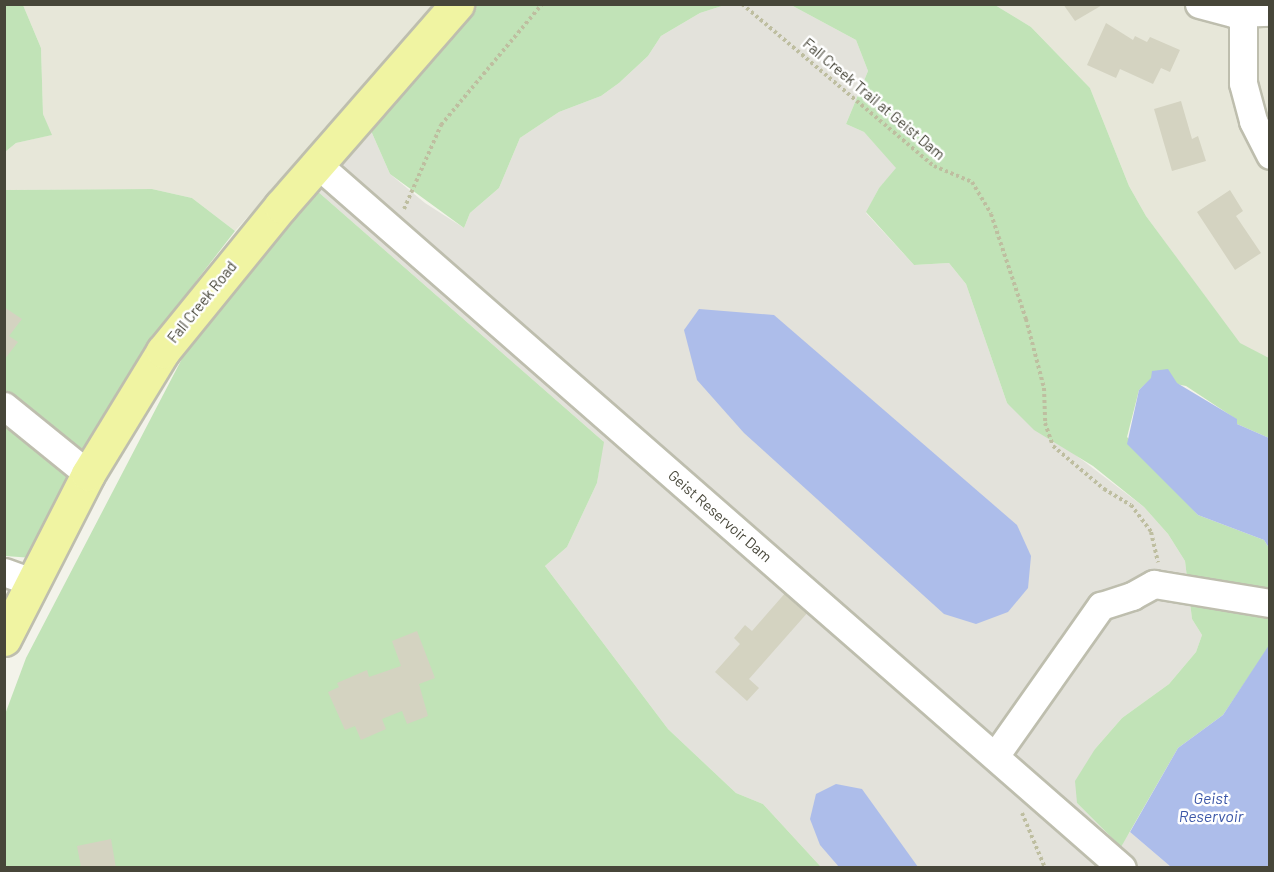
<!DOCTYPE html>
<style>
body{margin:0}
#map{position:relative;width:1274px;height:872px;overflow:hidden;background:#f3f3ea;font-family:Barlow,sans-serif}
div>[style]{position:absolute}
.residential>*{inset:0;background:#e7e7d9}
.industrial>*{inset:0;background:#e3e2db}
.green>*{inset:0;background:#c1e3b7}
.water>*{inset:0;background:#adbdea}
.building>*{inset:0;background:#d4d3c1}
.path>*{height:4px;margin-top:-2px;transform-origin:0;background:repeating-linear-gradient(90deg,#bebea0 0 3px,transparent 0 6px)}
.roads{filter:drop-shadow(2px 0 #bebeae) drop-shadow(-2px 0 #bebeae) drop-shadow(0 2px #bebeae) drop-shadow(0 -2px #bebeae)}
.minor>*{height:27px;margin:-13.5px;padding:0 13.5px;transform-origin:13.5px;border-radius:13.5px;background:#fff}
.major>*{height:33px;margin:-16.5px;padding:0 16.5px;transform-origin:16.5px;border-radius:16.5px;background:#f0f4a2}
span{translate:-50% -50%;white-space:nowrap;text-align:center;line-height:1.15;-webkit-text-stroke:5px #fff;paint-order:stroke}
.street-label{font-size:15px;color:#474639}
.water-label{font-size:16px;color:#3c57a8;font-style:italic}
.frame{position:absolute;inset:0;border:6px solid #474639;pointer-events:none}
</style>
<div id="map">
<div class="residential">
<div style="clip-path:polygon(23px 5px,436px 5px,235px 231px,192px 198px,152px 189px,5px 190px,5px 152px,16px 143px,51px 135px,43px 114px,41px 48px)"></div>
<div style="clip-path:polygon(995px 5px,1269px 5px,1269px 358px,1240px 344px,1146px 216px,1129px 186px,1090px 88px,1031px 27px)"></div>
</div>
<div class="industrial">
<div style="clip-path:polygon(725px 5px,791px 5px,856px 40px,868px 71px,846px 124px,864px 132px,897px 168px,879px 188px,866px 213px,914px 265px,949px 263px,966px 284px,1007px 403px,1144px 507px,1168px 534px,1185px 561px,1192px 619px,1202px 635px,1196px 652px,1169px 684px,1122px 718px,1095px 749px,1077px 803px,1120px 846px,1130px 832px,1171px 867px,821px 867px,763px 804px,736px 793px,668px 729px,545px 566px,567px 547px,597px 483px,603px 441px,316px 190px,368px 124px,390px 174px,425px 203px,464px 228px,470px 213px,499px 188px,520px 138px,559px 112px,601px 96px,619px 83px,648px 56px,661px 36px,700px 13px)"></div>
</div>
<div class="green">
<div style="clip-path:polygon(5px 4px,23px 5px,41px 48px,43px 114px,52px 135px,16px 143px,5px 152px)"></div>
<div style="clip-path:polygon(477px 5px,725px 5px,700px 13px,661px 36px,648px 56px,619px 83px,601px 96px,559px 112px,520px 138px,499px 188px,470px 213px,464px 228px,390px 174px,368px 124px)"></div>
<div style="clip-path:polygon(791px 5px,995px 5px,1031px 27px,1090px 88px,1129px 186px,1146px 216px,1240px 343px,1269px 358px,1269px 438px,1237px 424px,1236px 419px,1186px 386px,1151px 379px,1139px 390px,1127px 437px,1198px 515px,1264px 540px,1269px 548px,1270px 645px,1223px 715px,1178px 748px,1121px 847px,1077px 803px,1075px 781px,1095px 749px,1122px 718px,1169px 684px,1196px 652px,1202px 635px,1192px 619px,1185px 561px,1168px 534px,1144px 507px,1093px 466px,1034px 430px,1007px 403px,966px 284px,949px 263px,914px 265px,866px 212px,879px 188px,896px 168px,864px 132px,846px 124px,868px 71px,856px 40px)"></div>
<div style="clip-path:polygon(152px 189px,192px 198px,235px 231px,197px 280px,137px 371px,33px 558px,5px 556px,5px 190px)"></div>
<div style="clip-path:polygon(316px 190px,604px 442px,597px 483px,567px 547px,545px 566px,668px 729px,736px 793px,763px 804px,821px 867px,5px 867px,4px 717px,26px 658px,199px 326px)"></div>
</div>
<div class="water">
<div style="clip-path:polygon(699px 309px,774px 315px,1017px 525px,1031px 556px,1028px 588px,1008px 612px,976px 624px,944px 614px,744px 433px,697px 380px,684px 330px)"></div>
<div style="clip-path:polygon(1168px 369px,1177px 383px,1237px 419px,1237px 424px,1269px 438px,1269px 548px,1264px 540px,1198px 515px,1127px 444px,1139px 390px,1151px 378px,1152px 371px)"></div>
<div style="clip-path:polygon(1269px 645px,1269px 867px,1171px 867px,1130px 832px,1178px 748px,1223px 715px)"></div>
<div style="clip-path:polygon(836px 784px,862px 789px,918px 867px,839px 867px,820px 845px,810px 819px,816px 794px)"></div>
</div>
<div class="building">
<div style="clip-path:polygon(1063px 4px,1104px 4px,1075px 21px)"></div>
<div style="clip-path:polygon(1106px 23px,1133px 40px,1135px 36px,1147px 42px,1150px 37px,1180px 50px,1170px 72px,1161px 68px,1153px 84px,1120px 69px,1116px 78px,1087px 65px)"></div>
<div style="clip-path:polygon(1181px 101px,1192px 139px,1198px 136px,1206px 161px,1172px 171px,1154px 109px)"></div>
<div style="clip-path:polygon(1230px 190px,1243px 211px,1236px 216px,1261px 253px,1235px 270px,1197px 212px)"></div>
<div style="clip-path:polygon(4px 307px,22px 319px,9px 336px,18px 342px,4px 360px)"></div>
<div style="clip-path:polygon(787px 591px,809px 611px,749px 679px,759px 688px,747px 701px,715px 672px,740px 644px,734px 638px,745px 625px,752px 631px)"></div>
<div style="clip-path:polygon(417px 631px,435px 678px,419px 684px,428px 716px,407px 724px,402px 711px,382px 719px,386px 729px,361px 740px,355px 726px,345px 730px,328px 692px,339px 687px,337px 683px,367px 670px,369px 677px,401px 666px,392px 641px)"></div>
<div style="clip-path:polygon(111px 839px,116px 868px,81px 867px,77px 846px)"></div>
</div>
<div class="path">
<div style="left:742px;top:4px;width:251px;rotate:40.2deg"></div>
<div style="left:934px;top:166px;width:41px;rotate:22.8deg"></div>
<div style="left:972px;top:182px;width:37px;rotate:59deg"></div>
<div style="left:991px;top:214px;width:111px;rotate:71.6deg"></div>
<div style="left:1026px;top:319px;width:71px;rotate:75.4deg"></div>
<div style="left:1044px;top:388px;width:35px;rotate:88deg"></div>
<div style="left:1045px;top:423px;width:24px;rotate:71deg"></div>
<div style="left:1053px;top:446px;width:67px;rotate:40.1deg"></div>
<div style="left:1104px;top:489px;width:31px;rotate:31deg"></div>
<div style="left:1131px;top:505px;width:34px;rotate:53deg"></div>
<div style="left:1151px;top:532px;width:31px;rotate:77deg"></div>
<div style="left:404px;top:209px;width:92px;rotate:-66.2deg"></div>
<div style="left:441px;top:125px;width:158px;rotate:-50.1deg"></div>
<div style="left:1022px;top:813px;width:60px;rotate:67.3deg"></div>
</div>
<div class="roads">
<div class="minor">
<div style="left:1199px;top:4px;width:35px;rotate:15deg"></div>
<div style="left:1233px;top:13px;width:37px;rotate:-2deg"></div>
<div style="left:1243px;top:13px;width:70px;rotate:90deg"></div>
<div style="left:1243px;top:83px;width:39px;rotate:75deg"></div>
<div style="left:1253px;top:121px;width:38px;rotate:63deg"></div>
<div style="left:317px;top:164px;width:1069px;rotate:41.17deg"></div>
<div style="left:4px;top:406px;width:108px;rotate:39deg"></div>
<div style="left:4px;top:572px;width:30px;rotate:20deg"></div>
<div style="left:995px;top:756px;width:184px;rotate:-54.8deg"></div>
<div style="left:1101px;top:606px;width:33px;rotate:-18deg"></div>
<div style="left:1132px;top:596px;width:25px;rotate:-29deg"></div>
<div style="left:1154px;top:584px;width:118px;rotate:9.3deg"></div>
</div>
<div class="major">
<div style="left:4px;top:639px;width:185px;rotate:-63deg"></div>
<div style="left:88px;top:474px;width:144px;rotate:-58.6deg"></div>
<div style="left:163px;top:351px;width:187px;rotate:-50.9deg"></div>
<div style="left:281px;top:206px;width:268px;rotate:-48.9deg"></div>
</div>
</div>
<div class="street-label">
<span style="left:874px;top:99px;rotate:40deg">Fall Creek Trail at Geist Dam</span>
<span style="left:202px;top:302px;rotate:-51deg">Fall Creek Road</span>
<span style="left:720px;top:516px;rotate:41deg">Geist Reservoir Dam</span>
</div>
<div class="water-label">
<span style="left:1211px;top:807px">Geist<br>Reservoir</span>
</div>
<div class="frame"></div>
</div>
